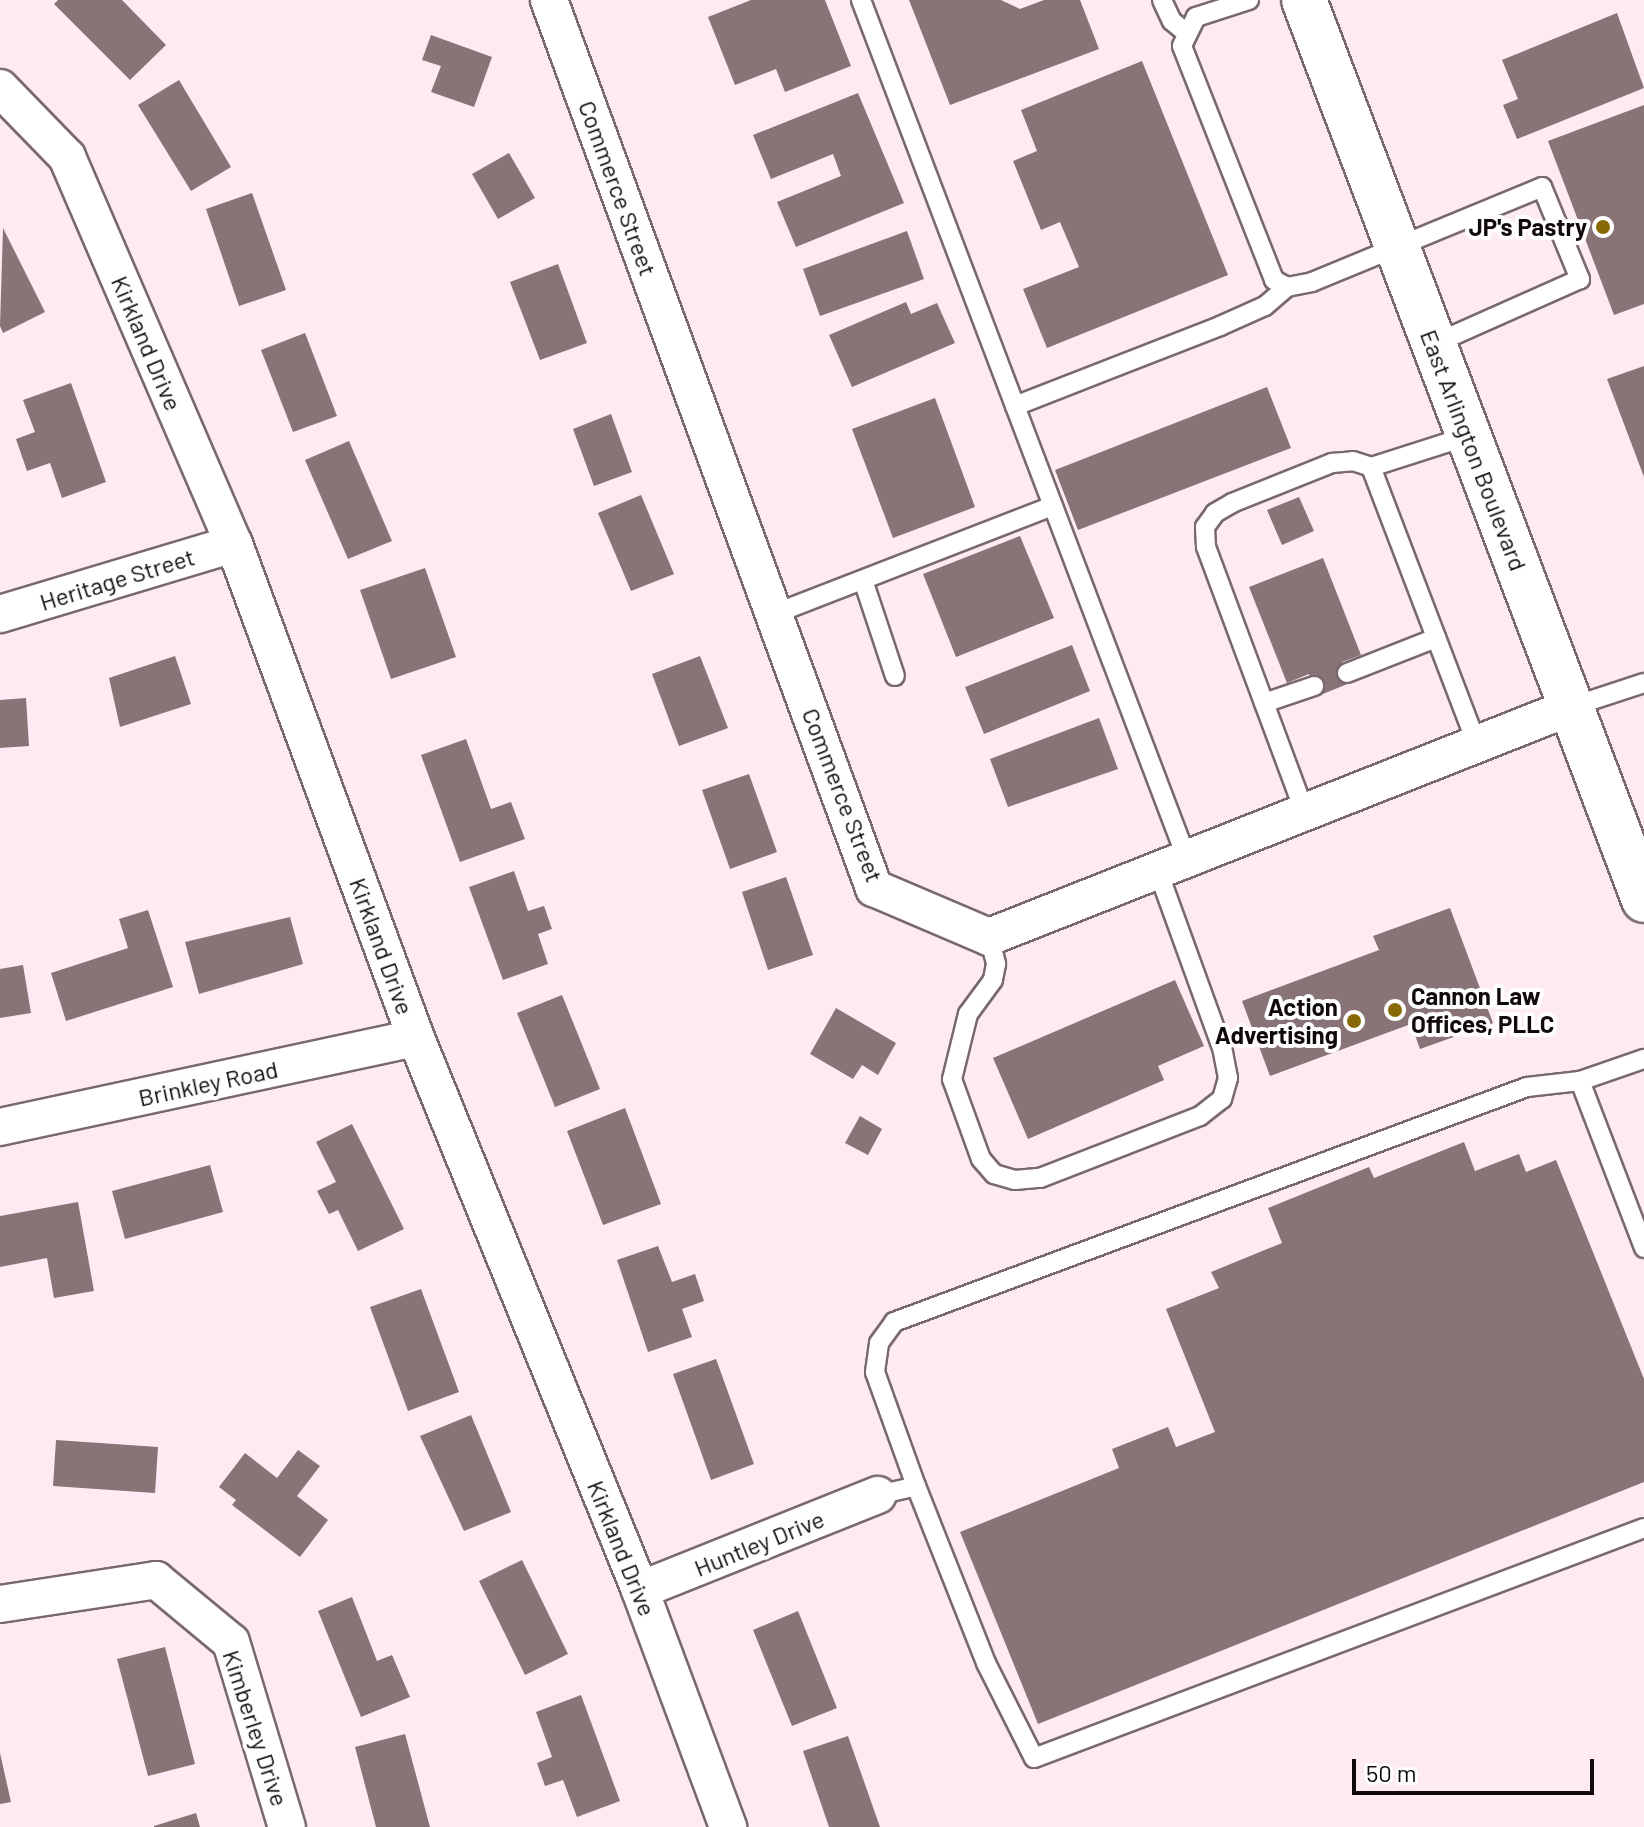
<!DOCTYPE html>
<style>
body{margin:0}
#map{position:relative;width:1644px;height:1827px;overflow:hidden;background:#feeaf2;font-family:Barlow,sans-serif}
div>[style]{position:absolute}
.building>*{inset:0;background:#887476}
.roads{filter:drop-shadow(2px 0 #7a686f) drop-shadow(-2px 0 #7a686f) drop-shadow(0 2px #7a686f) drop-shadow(0 -2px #7a686f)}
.service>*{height:18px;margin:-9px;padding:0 9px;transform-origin:9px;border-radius:9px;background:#fff}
.minor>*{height:36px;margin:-18px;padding:0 18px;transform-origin:18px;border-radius:18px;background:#fff}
.secondary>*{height:44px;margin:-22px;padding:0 22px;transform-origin:22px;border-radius:22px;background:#fff}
.dots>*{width:22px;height:22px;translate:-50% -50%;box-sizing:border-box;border:4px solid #fefefe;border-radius:50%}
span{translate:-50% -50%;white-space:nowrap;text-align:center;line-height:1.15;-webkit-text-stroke:8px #fefefe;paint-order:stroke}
.street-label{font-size:24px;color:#100a0d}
.poi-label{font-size:24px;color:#100a0d;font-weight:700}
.right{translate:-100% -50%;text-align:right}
.left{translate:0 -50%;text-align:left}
.scale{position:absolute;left:1352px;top:1759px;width:242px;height:36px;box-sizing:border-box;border:4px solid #100a0d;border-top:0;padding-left:10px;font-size:24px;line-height:28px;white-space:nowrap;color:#100a0d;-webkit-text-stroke:6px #fefefe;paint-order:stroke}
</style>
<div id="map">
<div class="building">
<div style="clip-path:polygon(58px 0,122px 0,166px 45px,130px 80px,54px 4px)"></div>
<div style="clip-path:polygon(751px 0,825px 0,851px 66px,785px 92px,776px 69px,735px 85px,708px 17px)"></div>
<div style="clip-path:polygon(909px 0,1001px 0,1020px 9px,1044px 0,1080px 0,1099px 49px,950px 105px)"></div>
<div style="clip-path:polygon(1617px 13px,1644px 88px,1517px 139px,1503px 105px,1518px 99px,1502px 60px)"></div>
<div style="clip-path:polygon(431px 35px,492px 57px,474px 107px,431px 92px,441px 66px,422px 60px)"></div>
<div style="clip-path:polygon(1142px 61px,1228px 275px,1047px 348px,1023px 289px,1079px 267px,1060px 222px,1041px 230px,1013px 161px,1037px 151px,1021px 110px)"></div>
<div style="clip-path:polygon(179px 80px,231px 167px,191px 191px,138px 105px)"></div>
<div style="clip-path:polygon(858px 93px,904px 203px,796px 247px,777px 202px,841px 176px,833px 154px,771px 179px,753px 135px)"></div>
<div style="clip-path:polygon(1644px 105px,1644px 304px,1614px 315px,1548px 141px)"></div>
<div style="clip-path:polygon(509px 153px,535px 198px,498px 219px,472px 174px)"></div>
<div style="clip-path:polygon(252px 193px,286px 290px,239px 306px,206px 209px)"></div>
<div style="clip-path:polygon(3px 228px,45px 312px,3px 333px,0 326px)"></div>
<div style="clip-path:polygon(907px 231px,924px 279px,820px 316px,803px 269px)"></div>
<div style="clip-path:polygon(558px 264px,587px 343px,540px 360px,510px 282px)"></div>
<div style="clip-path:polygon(906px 302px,911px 314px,937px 303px,955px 343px,852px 387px,829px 335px)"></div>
<div style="clip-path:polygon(305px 333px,337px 416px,293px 432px,261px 350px)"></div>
<div style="clip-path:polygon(1644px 366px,1644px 477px,1607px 379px)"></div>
<div style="clip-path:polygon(71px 383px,106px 482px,62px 498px,50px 463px,27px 471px,16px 439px,35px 432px,23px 400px)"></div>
<div style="clip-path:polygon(1267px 387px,1291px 448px,1078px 530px,1055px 470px)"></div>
<div style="clip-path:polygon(935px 398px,975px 507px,893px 538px,852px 429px)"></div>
<div style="clip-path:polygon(611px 414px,632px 472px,594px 486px,573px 429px)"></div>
<div style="clip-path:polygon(349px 441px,392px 541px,348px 559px,305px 460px)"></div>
<div style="clip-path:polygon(641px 495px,674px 574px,631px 591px,598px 513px)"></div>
<div style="clip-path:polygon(1299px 497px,1314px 531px,1282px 545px,1267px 510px)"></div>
<div style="clip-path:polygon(1020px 536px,1054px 618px,956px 657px,923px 574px)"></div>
<div style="clip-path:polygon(1323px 558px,1361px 655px,1342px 662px,1350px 683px,1318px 696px,1309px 674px,1287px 683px,1249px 587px)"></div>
<div style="clip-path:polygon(425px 568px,456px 657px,391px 679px,360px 590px)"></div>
<div style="clip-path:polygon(1072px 645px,1090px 691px,984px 734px,965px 687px)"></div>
<div style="clip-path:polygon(175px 656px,191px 704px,120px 727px,109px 678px)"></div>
<div style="clip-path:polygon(700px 656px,728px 728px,679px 746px,652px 674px)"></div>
<div style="clip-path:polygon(26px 698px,29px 746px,0 748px,0 700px)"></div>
<div style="clip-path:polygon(1099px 718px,1118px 769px,1008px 807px,990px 759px)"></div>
<div style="clip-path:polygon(466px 739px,491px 809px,511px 802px,525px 839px,460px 862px,421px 755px)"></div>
<div style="clip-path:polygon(749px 774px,777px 852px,730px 869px,702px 790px)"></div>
<div style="clip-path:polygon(514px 871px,528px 911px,544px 906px,552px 929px,538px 934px,548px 964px,503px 980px,469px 887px)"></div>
<div style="clip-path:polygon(786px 877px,813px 955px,768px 970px,742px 892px)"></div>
<div style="clip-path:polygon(1450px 908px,1493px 1023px,1420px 1049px,1411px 1024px,1270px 1076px,1242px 1001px,1379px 950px,1373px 936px)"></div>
<div style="clip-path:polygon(148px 910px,173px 987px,66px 1021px,51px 973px,128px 948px,119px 919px)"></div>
<div style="clip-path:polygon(290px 917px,303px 964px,199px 994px,185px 942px)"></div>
<div style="clip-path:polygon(23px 965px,31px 1013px,0 1018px,0 969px)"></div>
<div style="clip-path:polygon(1175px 980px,1204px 1046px,1158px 1066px,1164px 1080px,1028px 1139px,993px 1058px)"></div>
<div style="clip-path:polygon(562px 995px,600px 1089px,555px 1107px,517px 1013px)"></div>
<div style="clip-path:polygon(836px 1008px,896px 1043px,878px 1075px,862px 1065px,853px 1079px,810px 1054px)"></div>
<div style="clip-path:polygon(625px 1108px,661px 1204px,603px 1225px,567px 1131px)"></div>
<div style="clip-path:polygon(860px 1116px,882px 1129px,868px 1155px,845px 1143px)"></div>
<div style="clip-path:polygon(352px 1124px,404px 1229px,358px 1251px,338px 1210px,329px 1214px,317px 1191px,336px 1182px,316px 1142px)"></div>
<div style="clip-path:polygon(1464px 1142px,1475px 1171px,1519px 1154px,1526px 1172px,1556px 1160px,1644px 1379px,1644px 1482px,1038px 1724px,960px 1532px,1119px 1468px,1112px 1449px,1168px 1427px,1176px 1447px,1215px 1432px,1166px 1309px,1219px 1288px,1211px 1272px,1282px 1243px,1268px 1208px,1369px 1167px,1374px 1178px)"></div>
<div style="clip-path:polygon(210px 1165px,223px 1212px,125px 1239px,112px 1191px)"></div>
<div style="clip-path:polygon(78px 1202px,94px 1291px,54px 1298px,47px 1258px,0 1267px,0 1216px)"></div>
<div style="clip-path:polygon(658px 1246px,672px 1282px,695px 1274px,704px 1301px,682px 1309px,692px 1337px,648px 1352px,617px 1260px)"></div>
<div style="clip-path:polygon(421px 1289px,459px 1392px,408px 1411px,370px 1307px)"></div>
<div style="clip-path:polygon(716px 1359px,754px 1464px,711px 1480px,673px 1374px)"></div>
<div style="clip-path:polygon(471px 1415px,511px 1512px,464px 1531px,420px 1436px)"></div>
<div style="clip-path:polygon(56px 1440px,158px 1447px,155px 1493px,53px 1486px)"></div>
<div style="clip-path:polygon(298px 1450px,320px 1466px,297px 1496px,328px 1520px,300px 1557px,232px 1505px,236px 1500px,219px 1487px,245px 1453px,277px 1478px)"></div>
<div style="clip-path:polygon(522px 1560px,568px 1654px,525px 1675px,479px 1581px)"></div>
<div style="clip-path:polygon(352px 1597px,377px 1661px,392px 1655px,410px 1697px,361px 1717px,318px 1611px)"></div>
<div style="clip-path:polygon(798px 1611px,837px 1708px,792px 1726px,753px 1630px)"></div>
<div style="clip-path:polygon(165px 1647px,195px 1764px,148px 1776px,117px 1659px)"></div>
<div style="clip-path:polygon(581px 1695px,620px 1801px,577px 1817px,563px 1780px,545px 1786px,537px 1763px,552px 1757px,536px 1712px)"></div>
<div style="clip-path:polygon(405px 1734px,430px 1827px,376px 1827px,355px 1747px)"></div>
<div style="clip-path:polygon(848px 1736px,880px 1827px,829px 1827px,803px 1751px)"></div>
<div style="clip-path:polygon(0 1753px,11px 1802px,0 1804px)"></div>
<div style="clip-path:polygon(196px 1813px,200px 1827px,154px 1827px,154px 1826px)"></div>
</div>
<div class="roads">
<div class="service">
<div style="left:861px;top:0;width:919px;rotate:69.22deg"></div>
<div style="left:1162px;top:0;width:23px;rotate:65deg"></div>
<div style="left:1172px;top:21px;width:17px;rotate:40deg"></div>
<div style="left:1249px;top:0;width:56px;rotate:162.2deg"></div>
<div style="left:1196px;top:17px;width:32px;rotate:116deg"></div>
<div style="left:1182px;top:46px;width:251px;rotate:68.5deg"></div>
<div style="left:1274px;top:280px;width:15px;rotate:28deg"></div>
<div style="left:1287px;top:287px;width:25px;rotate:-11deg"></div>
<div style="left:1312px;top:282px;width:249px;rotate:-22.4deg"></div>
<div style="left:1542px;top:187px;width:100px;rotate:67.6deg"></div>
<div style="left:1580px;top:279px;width:160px;rotate:156deg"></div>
<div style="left:1015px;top:406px;width:220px;rotate:-21.3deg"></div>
<div style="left:1220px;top:326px;width:49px;rotate:-24deg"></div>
<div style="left:1265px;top:306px;width:29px;rotate:-41deg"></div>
<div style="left:1371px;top:467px;width:298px;rotate:69.1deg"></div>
<div style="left:863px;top:580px;width:101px;rotate:71.6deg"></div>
<div style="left:774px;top:614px;width:299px;rotate:-21.2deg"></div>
<div style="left:1347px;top:673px;width:96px;rotate:-21.5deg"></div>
<div style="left:1264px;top:703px;width:53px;rotate:-18.8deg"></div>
<div style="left:1571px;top:707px;width:77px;rotate:-18.2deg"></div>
<div style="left:1305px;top:813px;width:284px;rotate:-110.4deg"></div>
<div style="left:1206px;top:547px;width:20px;rotate:-93deg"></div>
<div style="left:1205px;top:527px;width:17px;rotate:-54deg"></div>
<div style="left:1215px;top:513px;width:20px;rotate:-30deg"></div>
<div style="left:1232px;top:503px;width:108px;rotate:-21.8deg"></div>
<div style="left:1332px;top:463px;width:21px;rotate:-5deg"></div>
<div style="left:1353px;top:461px;width:19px;rotate:18deg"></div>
<div style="left:1371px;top:467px;width:102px;rotate:-17.7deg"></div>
<div style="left:989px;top:937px;width:28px;rotate:75deg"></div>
<div style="left:996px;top:964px;width:16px;rotate:101deg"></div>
<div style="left:993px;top:980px;width:42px;rotate:126.3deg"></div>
<div style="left:968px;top:1014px;width:67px;rotate:103.8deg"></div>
<div style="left:952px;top:1079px;width:85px;rotate:70.1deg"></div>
<div style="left:981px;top:1159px;width:20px;rotate:49deg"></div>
<div style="left:994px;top:1174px;width:22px;rotate:16deg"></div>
<div style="left:1015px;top:1180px;width:25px;rotate:-5deg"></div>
<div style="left:1040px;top:1178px;width:172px;rotate:-21.2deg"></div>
<div style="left:1200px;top:1116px;width:28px;rotate:-38deg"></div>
<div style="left:1222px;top:1099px;width:22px;rotate:-74deg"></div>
<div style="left:1228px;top:1078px;width:31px;rotate:-101deg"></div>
<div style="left:1222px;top:1048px;width:188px;rotate:-109.9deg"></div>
<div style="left:1580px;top:1081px;width:179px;rotate:69deg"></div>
<div style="left:916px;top:1486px;width:121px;rotate:-109.8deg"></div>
<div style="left:875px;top:1372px;width:29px;rotate:-82deg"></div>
<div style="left:879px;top:1343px;width:26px;rotate:-54deg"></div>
<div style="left:894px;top:1322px;width:675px;rotate:-20.37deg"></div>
<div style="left:1527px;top:1087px;width:53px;rotate:-6.5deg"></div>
<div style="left:1580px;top:1081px;width:68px;rotate:-19deg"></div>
<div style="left:878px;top:1495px;width:39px;rotate:-13deg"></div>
<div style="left:916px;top:1486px;width:190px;rotate:68.4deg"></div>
<div style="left:986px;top:1663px;width:106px;rotate:63.2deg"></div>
<div style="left:1034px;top:1758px;width:652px;rotate:-20.66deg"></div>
</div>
<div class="minor">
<div style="left:549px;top:0;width:946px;rotate:69.9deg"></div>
<div style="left:874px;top:888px;width:125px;rotate:23.1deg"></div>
<div style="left:989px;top:937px;width:626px;rotate:-21.56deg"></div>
<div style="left:0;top:88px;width:96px;rotate:45.8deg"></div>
<div style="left:67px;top:157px;width:421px;rotate:66.7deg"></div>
<div style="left:234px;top:544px;width:526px;rotate:69.78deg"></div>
<div style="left:416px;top:1038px;width:596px;rotate:67.91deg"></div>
<div style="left:640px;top:1590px;width:253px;rotate:69.6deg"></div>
<div style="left:0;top:614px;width:244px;rotate:-16.7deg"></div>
<div style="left:0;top:1127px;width:425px;rotate:-12.1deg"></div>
<div style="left:640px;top:1590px;width:256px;rotate:-21.8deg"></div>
<div style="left:0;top:1604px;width:158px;rotate:-8.7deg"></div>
<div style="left:156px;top:1580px;width:97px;rotate:39.6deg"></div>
<div style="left:231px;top:1642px;width:193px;rotate:73.2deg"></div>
</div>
<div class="secondary">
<div style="left:1304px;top:0;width:962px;rotate:69.3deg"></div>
</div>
</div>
<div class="dots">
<div style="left:1603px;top:227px;background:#876906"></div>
<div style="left:1395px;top:1010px;background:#876906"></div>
<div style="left:1354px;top:1021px;background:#876906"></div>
</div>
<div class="street-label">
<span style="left:618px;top:188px;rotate:70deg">Commerce Street</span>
<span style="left:147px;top:343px;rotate:67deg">Kirkland Drive</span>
<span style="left:1474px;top:450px;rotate:69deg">East Arlington Boulevard</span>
<span style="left:117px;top:579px;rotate:-17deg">Heritage Street</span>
<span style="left:843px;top:795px;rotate:69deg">Commerce Street</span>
<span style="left:382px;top:946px;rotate:70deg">Kirkland Drive</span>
<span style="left:208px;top:1083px;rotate:-12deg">Brinkley Road</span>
<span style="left:759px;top:1543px;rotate:-22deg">Huntley Drive</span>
<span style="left:622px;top:1548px;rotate:68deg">Kirkland Drive</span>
<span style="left:256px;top:1728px;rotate:72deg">Kimberley Drive</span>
</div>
<div class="poi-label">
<span class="right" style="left:1587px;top:227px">JP's Pastry</span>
<span class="left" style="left:1411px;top:1010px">Cannon Law<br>Offices, PLLC</span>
<span class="right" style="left:1338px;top:1021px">Action<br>Advertising</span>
</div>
<div class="scale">50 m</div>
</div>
